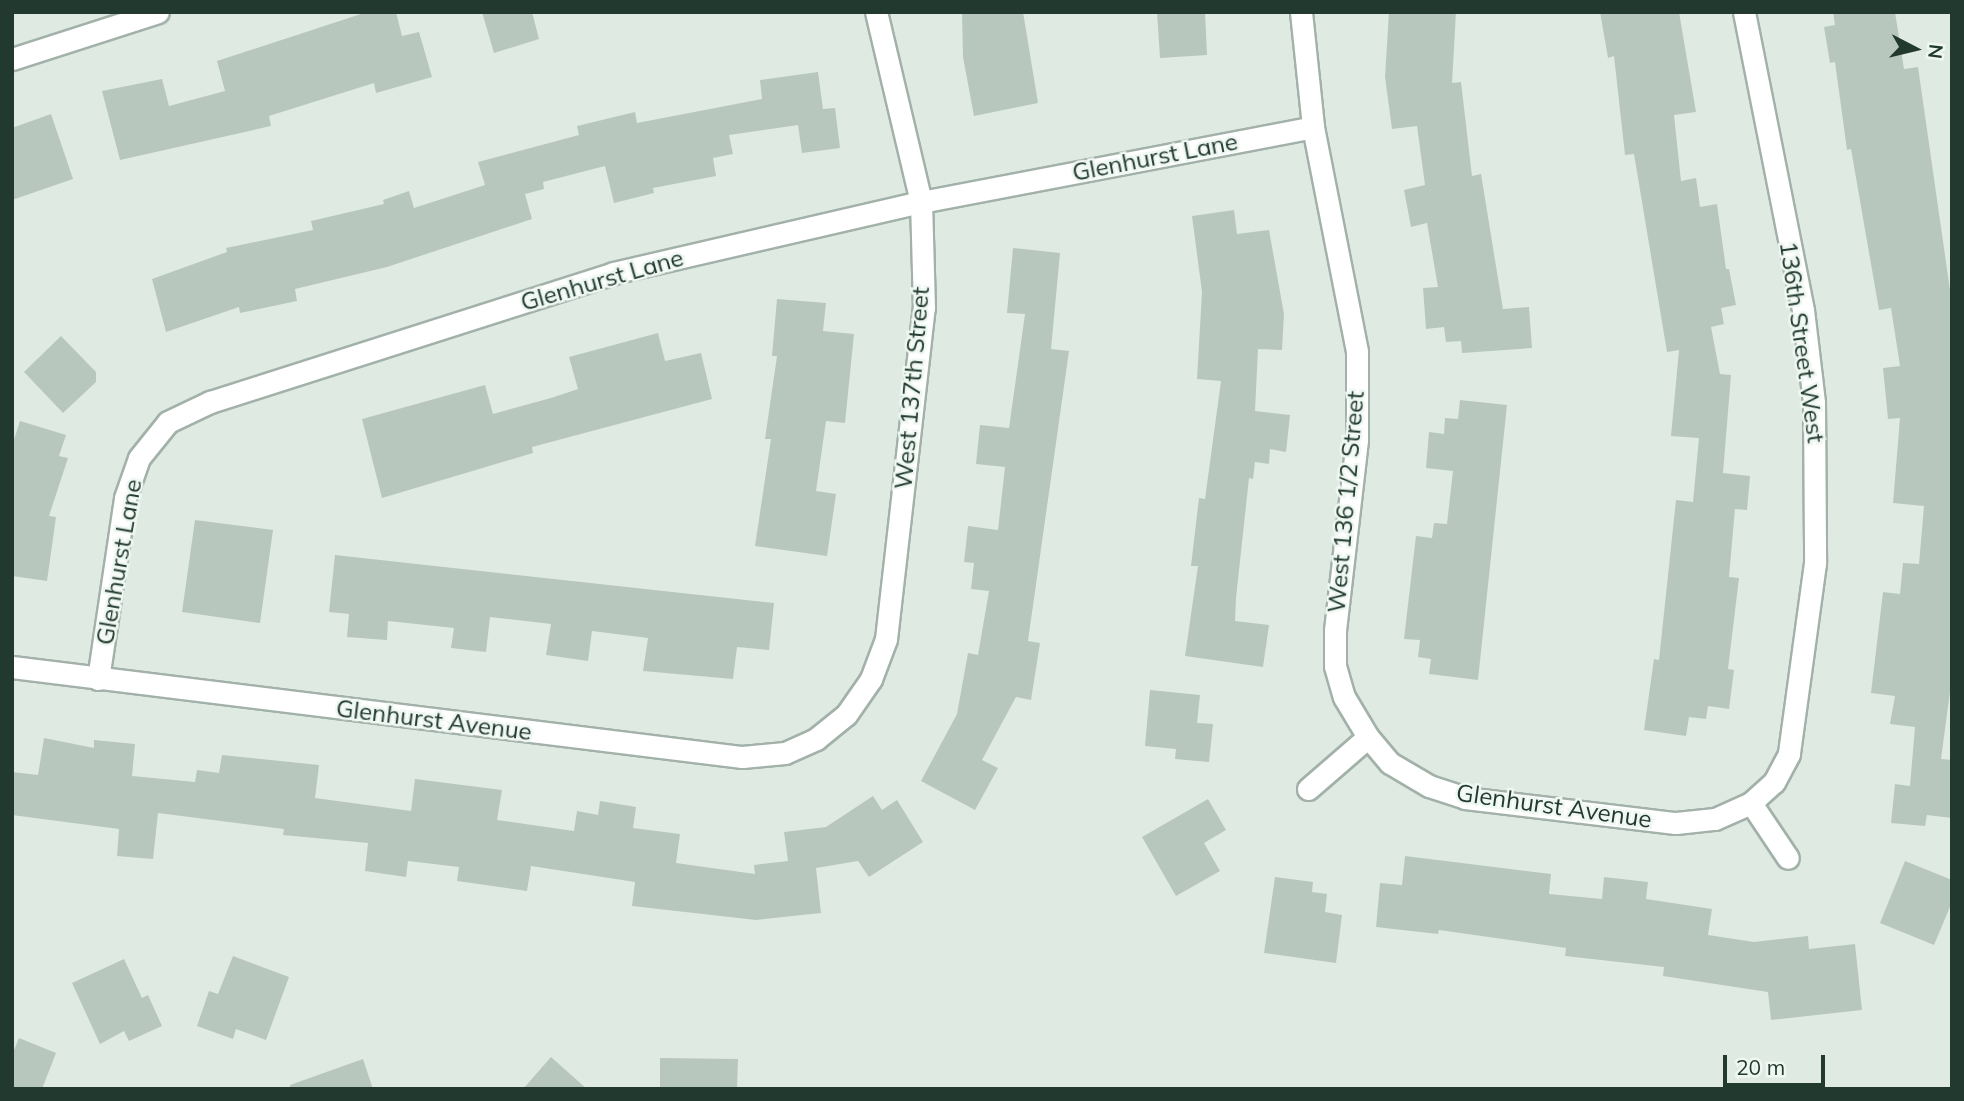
<!DOCTYPE html>
<style>
body{margin:0}
#map{position:relative;width:1964px;height:1101px;overflow:hidden;background:#dfeae3;font-family:Mulish,sans-serif}
div>[style]{position:absolute}
.building>*{inset:0;background:#b8c7be}
.roads{filter:drop-shadow(2px 0 #a2b1a9) drop-shadow(-2px 0 #a2b1a9) drop-shadow(0 2px #a2b1a9) drop-shadow(0 -2px #a2b1a9)}
.minor>*{height:21px;margin:-10.5px;padding:0 10.5px;transform-origin:10.5px;border-radius:10.5px;background:#fff}
span{translate:-50% -50%;white-space:nowrap;text-align:center;line-height:1.15;-webkit-text-stroke:5px #eff7f2;paint-order:stroke}
.street-label{font-size:24px;color:#21392e}
.frame{position:absolute;inset:0;border:14px solid #21392e;pointer-events:none}
.north{position:absolute;left:1880px;top:14px;width:70px;height:70px;-webkit-text-stroke:5px #eff7f2;paint-order:stroke;rotate:97deg;font-size:19px;font-weight:700;line-height:28px;text-align:center;color:#21392e}
.north::after{content:'';display:block;margin:auto;width:24px;height:32px;background:#21392e;clip-path:polygon(50% 0,100% 100%,50% 72%,0 100%)}
.scale{position:absolute;left:1723px;top:1055px;width:102px;height:32px;box-sizing:border-box;border:4px solid #21392e;border-top:0;padding-left:9px;font-size:21px;line-height:24px;white-space:nowrap;color:#21392e;-webkit-text-stroke:5px #eff7f2;paint-order:stroke}
</style>
<div id="map">
<div class="building">
<div style="clip-path:polygon(367px 12px,396px 12px,402px 36px,419px 32px,432px 77px,376px 93px,374px 83px,269px 116px,271px 126px,120px 160px,102px 91px,162px 79px,169px 106px,225px 91px,217px 61px)"></div>
<div style="clip-path:polygon(482px 12px,532px 12px,539px 39px,494px 53px)"></div>
<div style="clip-path:polygon(962px 12px,1023px 12px,1038px 103px,974px 116px,963px 57px)"></div>
<div style="clip-path:polygon(1157px 12px,1205px 12px,1207px 55px,1160px 58px)"></div>
<div style="clip-path:polygon(1389px 12px,1456px 12px,1452px 83px,1461px 82px,1472px 176px,1481px 174px,1503px 309px,1529px 307px,1532px 348px,1462px 353px,1461px 341px,1446px 342px,1444px 327px,1426px 329px,1423px 288px,1438px 287px,1427px 223px,1411px 227px,1404px 190px,1425px 185px,1417px 126px,1392px 129px,1385px 77px)"></div>
<div style="clip-path:polygon(1600px 12px,1679px 12px,1696px 112px,1674px 115px,1681px 181px,1696px 178px,1700px 207px,1717px 204px,1726px 269px,1729px 269px,1736px 305px,1721px 308px,1724px 324px,1711px 327px,1720px 374px,1731px 375px,1723px 473px,1750px 476px,1747px 510px,1735px 509px,1729px 577px,1739px 578px,1728px 669px,1734px 670px,1729px 709px,1708px 706px,1706px 719px,1689px 717px,1686px 736px,1644px 730px,1654px 659px,1659px 660px,1676px 500px,1693px 502px,1699px 438px,1671px 436px,1679px 350px,1667px 352px,1634px 154px,1625px 155px,1614px 56px,1608px 58px)"></div>
<div style="clip-path:polygon(1833px 12px,1895px 12px,1904px 69px,1918px 67px,1952px 304px,1952px 677px,1941px 759px,1952px 760px,1952px 818px,1927px 815px,1925px 826px,1891px 823px,1895px 784px,1910px 786px,1915px 727px,1890px 724px,1895px 696px,1871px 693px,1883px 592px,1900px 594px,1903px 563px,1919px 564px,1924px 506px,1893px 503px,1900px 418px,1888px 419px,1883px 368px,1900px 366px,1891px 308px,1879px 310px,1851px 149px,1847px 150px,1835px 62px,1830px 63px,1824px 27px,1835px 25px)"></div>
<div style="clip-path:polygon(818px 72px,823px 109px,835px 108px,840px 148px,802px 153px,798px 125px,729px 135px,733px 154px,713px 158px,716px 176px,653px 188px,654px 193px,614px 203px,605px 166px,543px 182px,544px 189px,525px 194px,532px 219px,387px 267px,295px 289px,297px 301px,240px 313px,239px 307px,166px 332px,152px 279px,227px 252px,226px 248px,313px 230px,311px 221px,384px 204px,383px 200px,409px 191px,414px 208px,485px 185px,478px 162px,579px 135px,577px 126px,635px 112px,637px 123px,762px 99px,760px 80px)"></div>
<div style="clip-path:polygon(51px 114px,73px 179px,12px 200px,12px 128px)"></div>
<div style="clip-path:polygon(1234px 210px,1237px 234px,1269px 230px,1284px 314px,1282px 350px,1258px 349px,1255px 411px,1290px 415px,1286px 452px,1270px 449px,1269px 464px,1255px 462px,1253px 479px,1249px 478px,1236px 598px,1235px 621px,1269px 625px,1263px 667px,1185px 656px,1198px 566px,1191px 566px,1199px 498px,1205px 499px,1221px 381px,1197px 379px,1202px 292px,1192px 216px)"></div>
<div style="clip-path:polygon(1013px 248px,1060px 253px,1051px 349px,1069px 351px,1028px 641px,1040px 643px,1031px 700px,1016px 697px,982px 760px,998px 768px,975px 810px,921px 781px,957px 714px,968px 653px,978px 655px,989px 591px,971px 589px,974px 563px,964px 562px,968px 526px,998px 530px,1005px 467px,976px 464px,980px 425px,1009px 428px,1025px 314px,1007px 313px)"></div>
<div style="clip-path:polygon(777px 299px,826px 303px,823px 331px,854px 334px,845px 423px,826px 421px,816px 491px,836px 494px,827px 556px,755px 546px,771px 439px,765px 439px,777px 356px,772px 356px)"></div>
<div style="clip-path:polygon(658px 333px,665px 361px,701px 353px,712px 399px,532px 447px,533px 453px,382px 498px,362px 419px,485px 385px,493px 414px,551px 398px,578px 389px,569px 357px)"></div>
<div style="clip-path:polygon(61px 336px,96px 372px,96px 382px,63px 413px,24px 372px)"></div>
<div style="clip-path:polygon(1460px 400px,1507px 405px,1478px 680px,1429px 674px,1431px 659px,1418px 657px,1420px 640px,1404px 639px,1416px 536px,1432px 538px,1434px 523px,1447px 524px,1453px 471px,1426px 468px,1429px 432px,1444px 434px,1445px 418px,1458px 419px)"></div>
<div style="clip-path:polygon(20px 421px,66px 435px,59px 456px,68px 458px,49px 516px,56px 517px,47px 581px,12px 576px,12px 446px)"></div>
<div style="clip-path:polygon(195px 520px,273px 530px,260px 623px,182px 612px)"></div>
<div style="clip-path:polygon(335px 555px,774px 603px,769px 650px,737px 647px,733px 679px,643px 671px,648px 638px,592px 631px,588px 661px,546px 655px,551px 624px,490px 617px,486px 652px,451px 648px,454px 628px,388px 621px,387px 640px,347px 637px,349px 614px,329px 612px)"></div>
<div style="clip-path:polygon(1150px 690px,1200px 695px,1197px 723px,1213px 724px,1209px 762px,1175px 759px,1176px 749px,1145px 746px)"></div>
<div style="clip-path:polygon(44px 738px,94px 748px,94px 740px,135px 744px,132px 776px,195px 782px,197px 770px,219px 773px,222px 755px,319px 765px,315px 798px,411px 811px,415px 779px,502px 790px,497px 820px,574px 831px,577px 811px,598px 815px,600px 801px,636px 807px,633px 828px,680px 834px,676px 863px,755px 874px,754px 865px,788px 861px,784px 832px,826px 827px,873px 796px,882px 810px,897px 800px,923px 842px,869px 877px,858px 861px,816px 868px,821px 913px,756px 920px,632px 906px,635px 882px,531px 866px,527px 891px,457px 881px,459px 867px,408px 861px,406px 877px,365px 871px,368px 843px,283px 835px,284px 829px,158px 813px,153px 859px,117px 856px,119px 829px,12px 815px,12px 772px,38px 775px)"></div>
<div style="clip-path:polygon(1208px 799px,1226px 830px,1204px 843px,1220px 871px,1176px 896px,1142px 837px)"></div>
<div style="clip-path:polygon(1405px 856px,1551px 874px,1549px 894px,1602px 899px,1604px 877px,1648px 882px,1646px 899px,1712px 909px,1708px 935px,1754px 942px,1808px 936px,1809px 949px,1855px 944px,1862px 1010px,1771px 1020px,1768px 992px,1663px 976px,1664px 967px,1565px 956px,1566px 948px,1439px 930px,1438px 934px,1376px 927px,1380px 883px,1402px 885px)"></div>
<div style="clip-path:polygon(1905px 861px,1952px 880px,1952px 902px,1934px 945px,1880px 923px)"></div>
<div style="clip-path:polygon(1275px 877px,1313px 882px,1312px 892px,1327px 894px,1325px 912px,1342px 915px,1336px 963px,1264px 953px)"></div>
<div style="clip-path:polygon(233px 956px,289px 977px,266px 1040px,236px 1029px,233px 1039px,197px 1026px,209px 991px,218px 994px)"></div>
<div style="clip-path:polygon(124px 959px,142px 998px,148px 995px,162px 1026px,129px 1041px,124px 1031px,100px 1044px,72px 983px)"></div>
<div style="clip-path:polygon(19px 1038px,56px 1053px,42px 1089px,12px 1089px,12px 1055px)"></div>
<div style="clip-path:polygon(551px 1057px,587px 1089px,523px 1089px)"></div>
<div style="clip-path:polygon(660px 1058px,738px 1059px,737px 1089px,660px 1089px)"></div>
<div style="clip-path:polygon(363px 1059px,373px 1089px,290px 1089px,290px 1085px)"></div>
</div>
<div class="roads">
<div class="minor">
<div style="left:1301px;top:12px;width:116px;rotate:84deg"></div>
<div style="left:1313px;top:127px;width:228px;rotate:78.9deg"></div>
<div style="left:1357px;top:351px;width:89px;rotate:90deg"></div>
<div style="left:1357px;top:440px;width:191px;rotate:96.6deg"></div>
<div style="left:1335px;top:630px;width:36px;rotate:90deg"></div>
<div style="left:1335px;top:666px;width:32px;rotate:74deg"></div>
<div style="left:1344px;top:697px;width:47px;rotate:59deg"></div>
<div style="left:1744px;top:12px;width:304px;rotate:78.8deg"></div>
<div style="left:1803px;top:310px;width:93px;rotate:83.2deg"></div>
<div style="left:1814px;top:402px;width:161px;rotate:89.6deg"></div>
<div style="left:1815px;top:563px;width:193px;rotate:97.8deg"></div>
<div style="left:1789px;top:754px;width:32px;rotate:118deg"></div>
<div style="left:1774px;top:782px;width:31px;rotate:138deg"></div>
<div style="left:1751px;top:803px;width:66px;rotate:56.1deg"></div>
<div style="left:12px;top:59px;width:153px;rotate:-17.8deg"></div>
<div style="left:12px;top:667px;width:736px;rotate:7.03deg"></div>
<div style="left:742px;top:757px;width:43px;rotate:-5.3deg"></div>
<div style="left:785px;top:753px;width:34px;rotate:-24deg"></div>
<div style="left:816px;top:739px;width:38px;rotate:-39deg"></div>
<div style="left:846px;top:715px;width:44px;rotate:-55.2deg"></div>
<div style="left:871px;top:679px;width:43px;rotate:-69.4deg"></div>
<div style="left:886px;top:639px;width:333px;rotate:-83.5deg"></div>
<div style="left:924px;top:308px;width:106px;rotate:-91.6deg"></div>
<div style="left:921px;top:202px;width:195px;rotate:-103.3deg"></div>
<div style="left:98px;top:679px;width:183px;rotate:-81.5deg"></div>
<div style="left:125px;top:498px;width:42px;rotate:-70.7deg"></div>
<div style="left:139px;top:458px;width:46px;rotate:-51.1deg"></div>
<div style="left:168px;top:422px;width:47px;rotate:-25.5deg"></div>
<div style="left:210px;top:402px;width:423px;rotate:-17.7deg"></div>
<div style="left:613px;top:273px;width:316px;rotate:-13deg"></div>
<div style="left:921px;top:202px;width:399px;rotate:-10.8deg"></div>
<div style="left:1308px;top:789px;width:79px;rotate:-40.9deg"></div>
<div style="left:1368px;top:737px;width:34px;rotate:50deg"></div>
<div style="left:1390px;top:763px;width:45px;rotate:30.5deg"></div>
<div style="left:1429px;top:786px;width:38px;rotate:18deg"></div>
<div style="left:1465px;top:798px;width:212px;rotate:6.8deg"></div>
<div style="left:1676px;top:823px;width:39px;rotate:-6deg"></div>
<div style="left:1715px;top:819px;width:39px;rotate:-24deg"></div>
</div>
</div>
<div class="street-label">
<span style="left:1155px;top:157px;rotate:-11deg">Glenhurst Lane</span>
<span style="left:602px;top:280px;rotate:-16deg">Glenhurst Lane</span>
<span style="left:1802px;top:342px;rotate:82deg">136th Street West</span>
<span style="left:912px;top:388px;rotate:-85deg">West 137th Street</span>
<span style="left:1346px;top:502px;rotate:-85deg">West 136 1/2 Street</span>
<span style="left:119px;top:562px;rotate:-80deg">Glenhurst Lane</span>
<span style="left:434px;top:720px;rotate:7deg">Glenhurst Avenue</span>
<span style="left:1554px;top:806px;rotate:8deg">Glenhurst Avenue</span>
</div>
<div class="frame"></div>
<div class="north">N</div>
<div class="scale">20 m</div>
</div>
